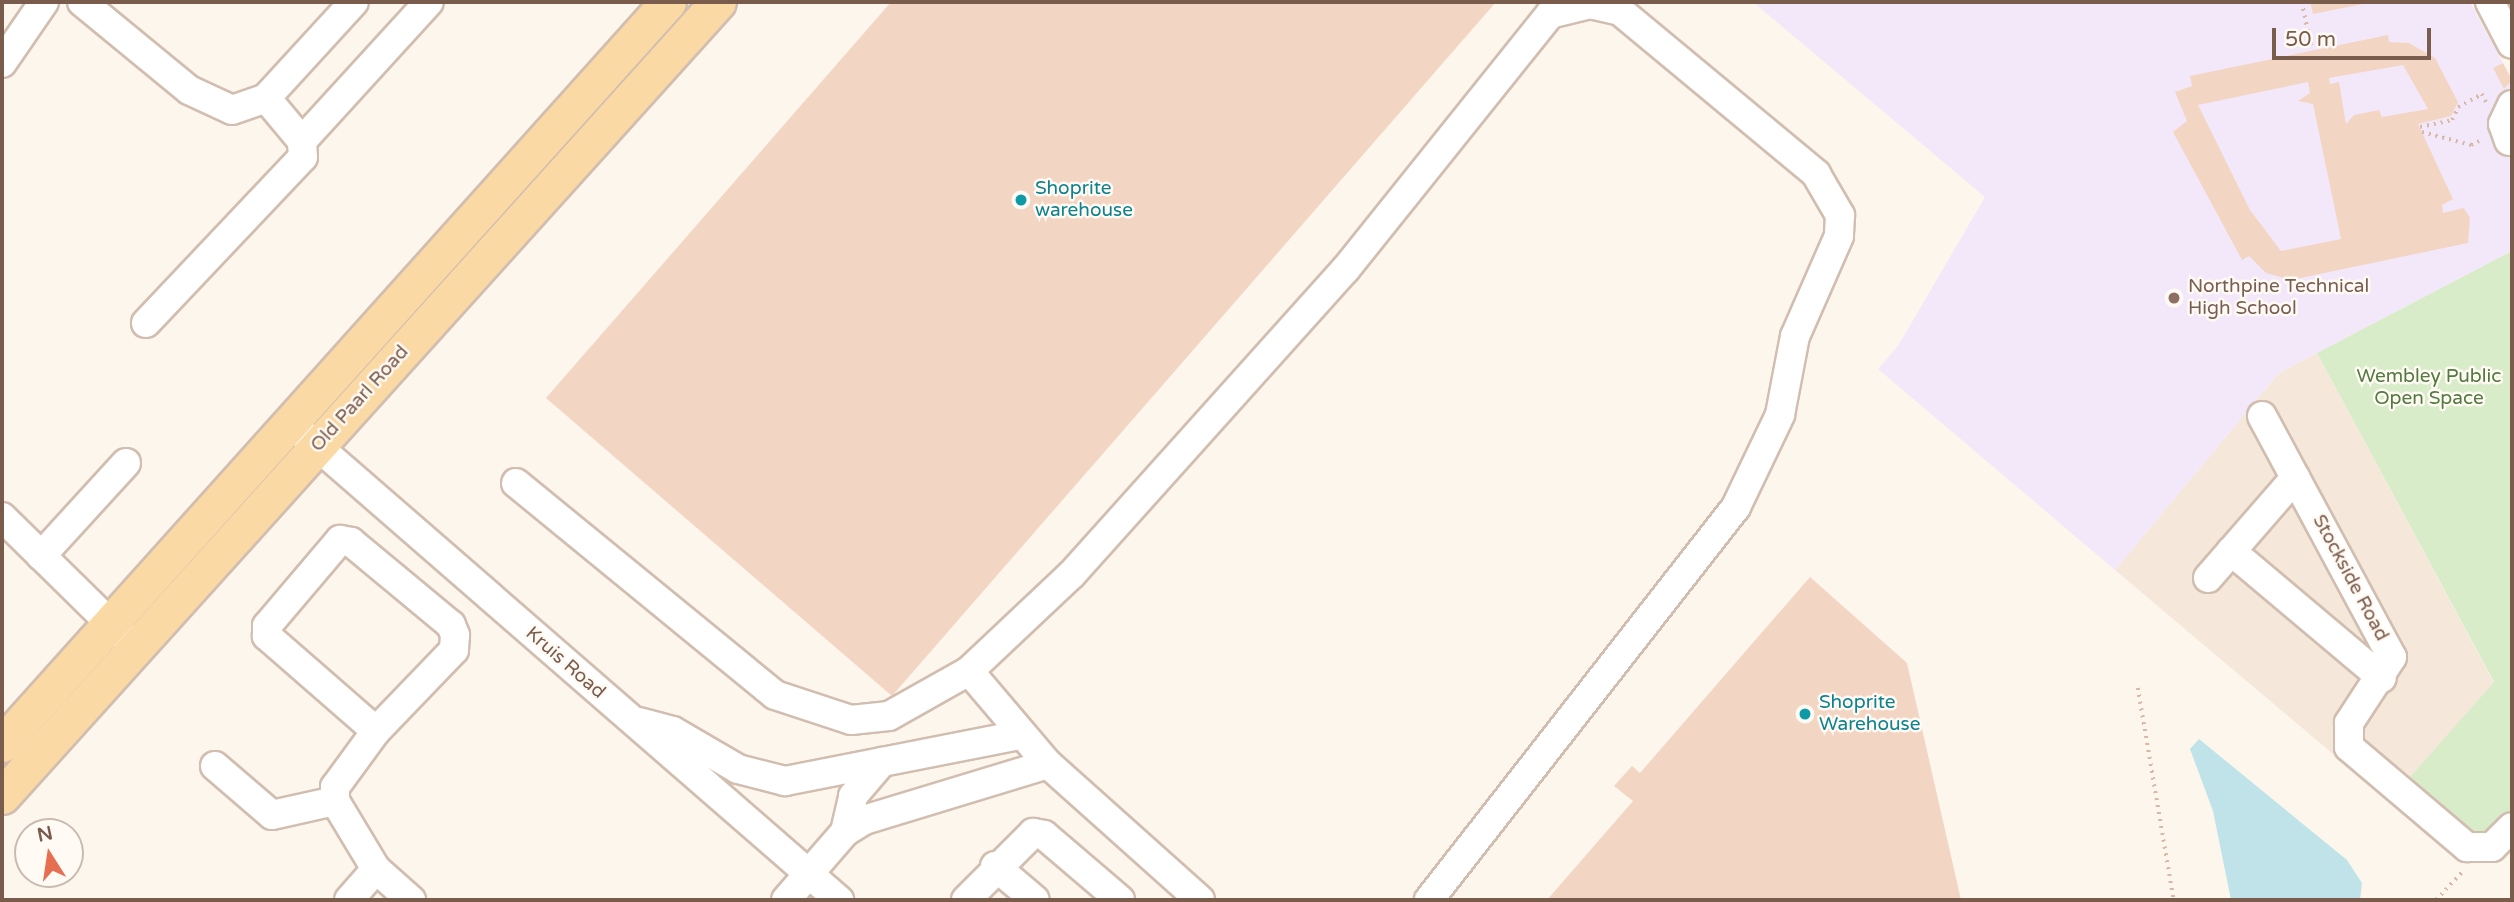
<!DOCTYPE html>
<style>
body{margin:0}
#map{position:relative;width:2514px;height:902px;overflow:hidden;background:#fdf6ec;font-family:"Varela Round",sans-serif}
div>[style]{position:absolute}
.residential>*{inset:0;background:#f5e8da}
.education>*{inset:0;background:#f3e8fa}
.green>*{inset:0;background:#d8ecc9}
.water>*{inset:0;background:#bfe3e8}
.building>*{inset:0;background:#f3d5c3}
.path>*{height:3.5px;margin-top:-1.75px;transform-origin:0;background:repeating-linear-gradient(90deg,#d9b8a5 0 2px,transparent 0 7px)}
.roads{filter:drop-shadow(2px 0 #d1beb0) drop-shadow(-2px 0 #d1beb0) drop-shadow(0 2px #d1beb0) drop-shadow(0 -2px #d1beb0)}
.minor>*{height:28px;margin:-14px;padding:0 14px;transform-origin:14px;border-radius:14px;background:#fff}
.major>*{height:35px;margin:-17.5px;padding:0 17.5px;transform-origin:17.5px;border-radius:17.5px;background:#fbd9a5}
.dots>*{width:19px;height:19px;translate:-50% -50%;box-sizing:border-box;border:4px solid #fffaf3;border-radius:50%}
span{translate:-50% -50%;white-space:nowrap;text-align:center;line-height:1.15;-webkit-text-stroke:5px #fffaf3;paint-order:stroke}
.culture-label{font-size:19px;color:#0d838f}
.left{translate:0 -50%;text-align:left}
.education-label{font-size:19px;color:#785e54}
.park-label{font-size:19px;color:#537a41}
.street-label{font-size:19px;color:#7a5c4d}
.frame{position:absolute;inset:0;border:4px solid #7a5c4d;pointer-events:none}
.north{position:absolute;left:14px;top:818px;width:70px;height:70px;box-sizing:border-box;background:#fffaf3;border:2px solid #cabbb1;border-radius:50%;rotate:348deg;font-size:19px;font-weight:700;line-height:28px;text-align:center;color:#7a5c4d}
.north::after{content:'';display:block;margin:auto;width:24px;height:32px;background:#e76f51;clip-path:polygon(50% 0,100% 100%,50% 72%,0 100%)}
.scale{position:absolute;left:2272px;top:28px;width:159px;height:32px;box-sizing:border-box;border:4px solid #7a5c4d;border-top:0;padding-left:9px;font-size:21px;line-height:24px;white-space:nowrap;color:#7a5c4d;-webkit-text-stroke:5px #fffaf3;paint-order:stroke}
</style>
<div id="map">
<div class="residential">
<div style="clip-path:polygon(2317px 353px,2494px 683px,2390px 802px,2115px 570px,2279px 373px)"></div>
</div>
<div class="education">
<div style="clip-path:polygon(1753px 2px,2470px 2px,2512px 80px,2512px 251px,2279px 373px,2115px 570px,1878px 369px,1898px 346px,1985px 197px)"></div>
</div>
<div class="green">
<div style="clip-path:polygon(2512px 251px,2512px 814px,2479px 841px,2405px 783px,2494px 682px,2317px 353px)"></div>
</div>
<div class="water">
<div style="clip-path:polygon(2199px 739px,2347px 860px,2362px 883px,2360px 900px,2231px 900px,2213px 811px,2190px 749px)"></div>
</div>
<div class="building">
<div style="clip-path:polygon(891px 2px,1496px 2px,892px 696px,546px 398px)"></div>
<div style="clip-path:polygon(2310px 2px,2368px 2px,2368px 3px,2313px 14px)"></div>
<div style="clip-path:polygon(evenodd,2388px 35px,2389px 42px,2409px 43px,2435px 58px,2458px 102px,2451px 116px,2418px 124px,2453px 199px,2442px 205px,2443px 213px,2464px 208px,2470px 218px,2468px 243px,2291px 280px,2266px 273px,2249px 256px,2242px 260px,2173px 132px,2187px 121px,2175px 92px,2192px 86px,2190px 76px,2388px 35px,2403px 65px,2428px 109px,2382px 117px,2379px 110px,2354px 115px,2346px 124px,2339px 82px,2330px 84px,2329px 78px,2403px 65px,2388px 35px,2308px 82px,2310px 93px,2298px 101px,2313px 104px,2341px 239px,2281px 251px,2250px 210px,2198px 105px,2308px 82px)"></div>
<div style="clip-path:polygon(2503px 63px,2512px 80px,2504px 89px,2493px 68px)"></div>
<div style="clip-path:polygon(1810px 577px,1907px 663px,1961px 900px,1547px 900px,1633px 801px,1614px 786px,1632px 766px,1640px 773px)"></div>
</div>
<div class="path">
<div style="left:2302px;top:2px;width:49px;rotate:78.2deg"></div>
<div style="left:2420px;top:127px;width:33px;rotate:-12deg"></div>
<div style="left:2452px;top:120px;width:14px;rotate:-65deg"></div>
<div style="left:2458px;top:107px;width:27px;rotate:-28deg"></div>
<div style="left:2482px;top:94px;width:9px;rotate:63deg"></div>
<div style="left:2422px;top:132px;width:51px;rotate:14.9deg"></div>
<div style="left:2471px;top:145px;width:13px;rotate:-27deg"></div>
<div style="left:2138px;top:688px;width:215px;rotate:80.4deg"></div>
<div style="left:2436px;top:900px;width:40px;rotate:-47deg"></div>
</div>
<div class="roads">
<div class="minor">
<div style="left:82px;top:2px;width:139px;rotate:39.4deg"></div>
<div style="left:189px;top:90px;width:47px;rotate:24.9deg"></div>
<div style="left:232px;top:110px;width:36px;rotate:-19deg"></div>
<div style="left:266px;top:98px;width:130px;rotate:-47.5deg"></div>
<div style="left:2490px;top:2px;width:47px;rotate:62.4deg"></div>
<div style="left:2px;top:63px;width:74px;rotate:-55.5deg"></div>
<div style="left:302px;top:141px;width:188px;rotate:-47.6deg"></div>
<div style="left:2509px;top:141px;width:18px;rotate:-109deg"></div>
<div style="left:2503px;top:124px;width:21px;rotate:-65deg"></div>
<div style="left:146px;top:323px;width:228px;rotate:-46.6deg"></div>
<div style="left:303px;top:157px;width:16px;rotate:-94deg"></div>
<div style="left:302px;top:141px;width:56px;rotate:-129.9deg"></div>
<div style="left:2262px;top:416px;width:274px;rotate:61.7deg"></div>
<div style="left:2392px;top:657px;width:79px;rotate:123.1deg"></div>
<div style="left:2349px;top:723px;width:24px;rotate:90deg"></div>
<div style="left:2349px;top:747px;width:155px;rotate:40.3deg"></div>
<div style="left:2467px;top:847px;width:25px"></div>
<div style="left:2492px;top:847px;width:28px;rotate:-45deg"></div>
<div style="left:302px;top:433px;width:712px;rotate:41.01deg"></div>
<div style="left:516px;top:483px;width:335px;rotate:39.3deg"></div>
<div style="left:775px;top:695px;width:80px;rotate:18.2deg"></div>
<div style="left:851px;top:720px;width:38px;rotate:-6deg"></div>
<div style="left:889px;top:716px;width:92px;rotate:-29.4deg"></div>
<div style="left:969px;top:671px;width:141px;rotate:-43.3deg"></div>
<div style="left:1072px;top:574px;width:409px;rotate:-48.1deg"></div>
<div style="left:1345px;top:270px;width:328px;rotate:-51.3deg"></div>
<div style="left:1550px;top:14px;width:41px;rotate:-14deg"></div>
<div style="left:1590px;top:4px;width:31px;rotate:13deg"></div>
<div style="left:1620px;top:11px;width:255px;rotate:39.7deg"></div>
<div style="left:1816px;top:174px;width:48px;rotate:59.7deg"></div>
<div style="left:1840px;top:215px;width:21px;rotate:93deg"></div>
<div style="left:1839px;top:236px;width:109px;rotate:113.7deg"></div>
<div style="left:1795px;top:336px;width:80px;rotate:100.8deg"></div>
<div style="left:1780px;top:415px;width:102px;rotate:115.6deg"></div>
<div style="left:1736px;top:507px;width:499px;rotate:128deg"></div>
<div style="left:2px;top:517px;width:173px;rotate:44.5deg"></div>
<div style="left:2231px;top:551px;width:197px;rotate:40.1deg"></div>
<div style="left:41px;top:556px;width:126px;rotate:-47.6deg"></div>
<div style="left:2208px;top:578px;width:133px;rotate:-49deg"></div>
<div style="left:969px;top:671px;width:122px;rotate:49.7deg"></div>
<div style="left:1048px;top:764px;width:204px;rotate:41.8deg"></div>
<div style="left:639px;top:722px;width:35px;rotate:15deg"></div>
<div style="left:673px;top:731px;width:75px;rotate:30.3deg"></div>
<div style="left:738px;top:769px;width:49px;rotate:14.3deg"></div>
<div style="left:785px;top:781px;width:238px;rotate:-11.1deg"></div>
<div style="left:376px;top:731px;width:145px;rotate:-138.9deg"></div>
<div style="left:267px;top:636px;width:10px;rotate:-90deg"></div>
<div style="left:267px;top:626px;width:113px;rotate:-49.7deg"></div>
<div style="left:340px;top:540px;width:11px;rotate:10deg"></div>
<div style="left:351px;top:542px;width:130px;rotate:39.7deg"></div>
<div style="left:451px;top:625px;width:11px;rotate:68deg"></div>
<div style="left:455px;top:635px;width:15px;rotate:94deg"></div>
<div style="left:454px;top:650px;width:112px;rotate:133.9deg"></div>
<div style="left:376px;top:731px;width:69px;rotate:126.2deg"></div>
<div style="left:335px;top:787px;width:14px;rotate:90deg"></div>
<div style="left:335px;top:801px;width:79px;rotate:58.9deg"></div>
<div style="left:376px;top:869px;width:47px;rotate:41.5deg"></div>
<div style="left:215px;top:766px;width:75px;rotate:40.7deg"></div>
<div style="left:272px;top:815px;width:65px;rotate:-12.5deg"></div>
<div style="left:845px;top:832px;width:37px;rotate:-77deg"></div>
<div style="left:853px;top:796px;width:45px;rotate:-49.5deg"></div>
<div style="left:995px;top:866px;width:52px;rotate:40.4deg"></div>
<div style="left:349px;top:900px;width:41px;rotate:-48.9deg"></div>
<div style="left:786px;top:900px;width:90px;rotate:-49.1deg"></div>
<div style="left:845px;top:832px;width:22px;rotate:-32deg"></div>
<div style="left:864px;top:820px;width:192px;rotate:-16.9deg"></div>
<div style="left:966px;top:900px;width:95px;rotate:-45deg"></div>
<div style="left:1033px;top:833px;width:11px;rotate:10deg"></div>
<div style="left:1044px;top:835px;width:100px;rotate:40.5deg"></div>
</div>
<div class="major">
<div style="left:2px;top:744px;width:997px;rotate:-48.09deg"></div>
<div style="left:2px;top:796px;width:1069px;rotate:-47.96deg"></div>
</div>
</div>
<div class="dots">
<div style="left:1021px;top:200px;background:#0f9aa8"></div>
<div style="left:2174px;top:298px;background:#8d6e63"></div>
<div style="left:1805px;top:714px;background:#0f9aa8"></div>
</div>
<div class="culture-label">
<span class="left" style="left:1035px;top:200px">Shoprite<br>warehouse</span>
<span class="left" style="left:1819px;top:714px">Shoprite<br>Warehouse</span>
</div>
<div class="education-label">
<span class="left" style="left:2188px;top:298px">Northpine Technical<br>High School</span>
</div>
<div class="park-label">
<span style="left:2429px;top:388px">Wembley Public<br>Open Space</span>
</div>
<div class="street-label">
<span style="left:360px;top:399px;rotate:-48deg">Old Paarl Road</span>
<span style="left:2350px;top:578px;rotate:62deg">Stockside Road</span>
<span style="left:565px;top:663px;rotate:41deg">Kruis Road</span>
</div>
<div class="frame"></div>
<div class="north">N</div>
<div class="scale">50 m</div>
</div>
